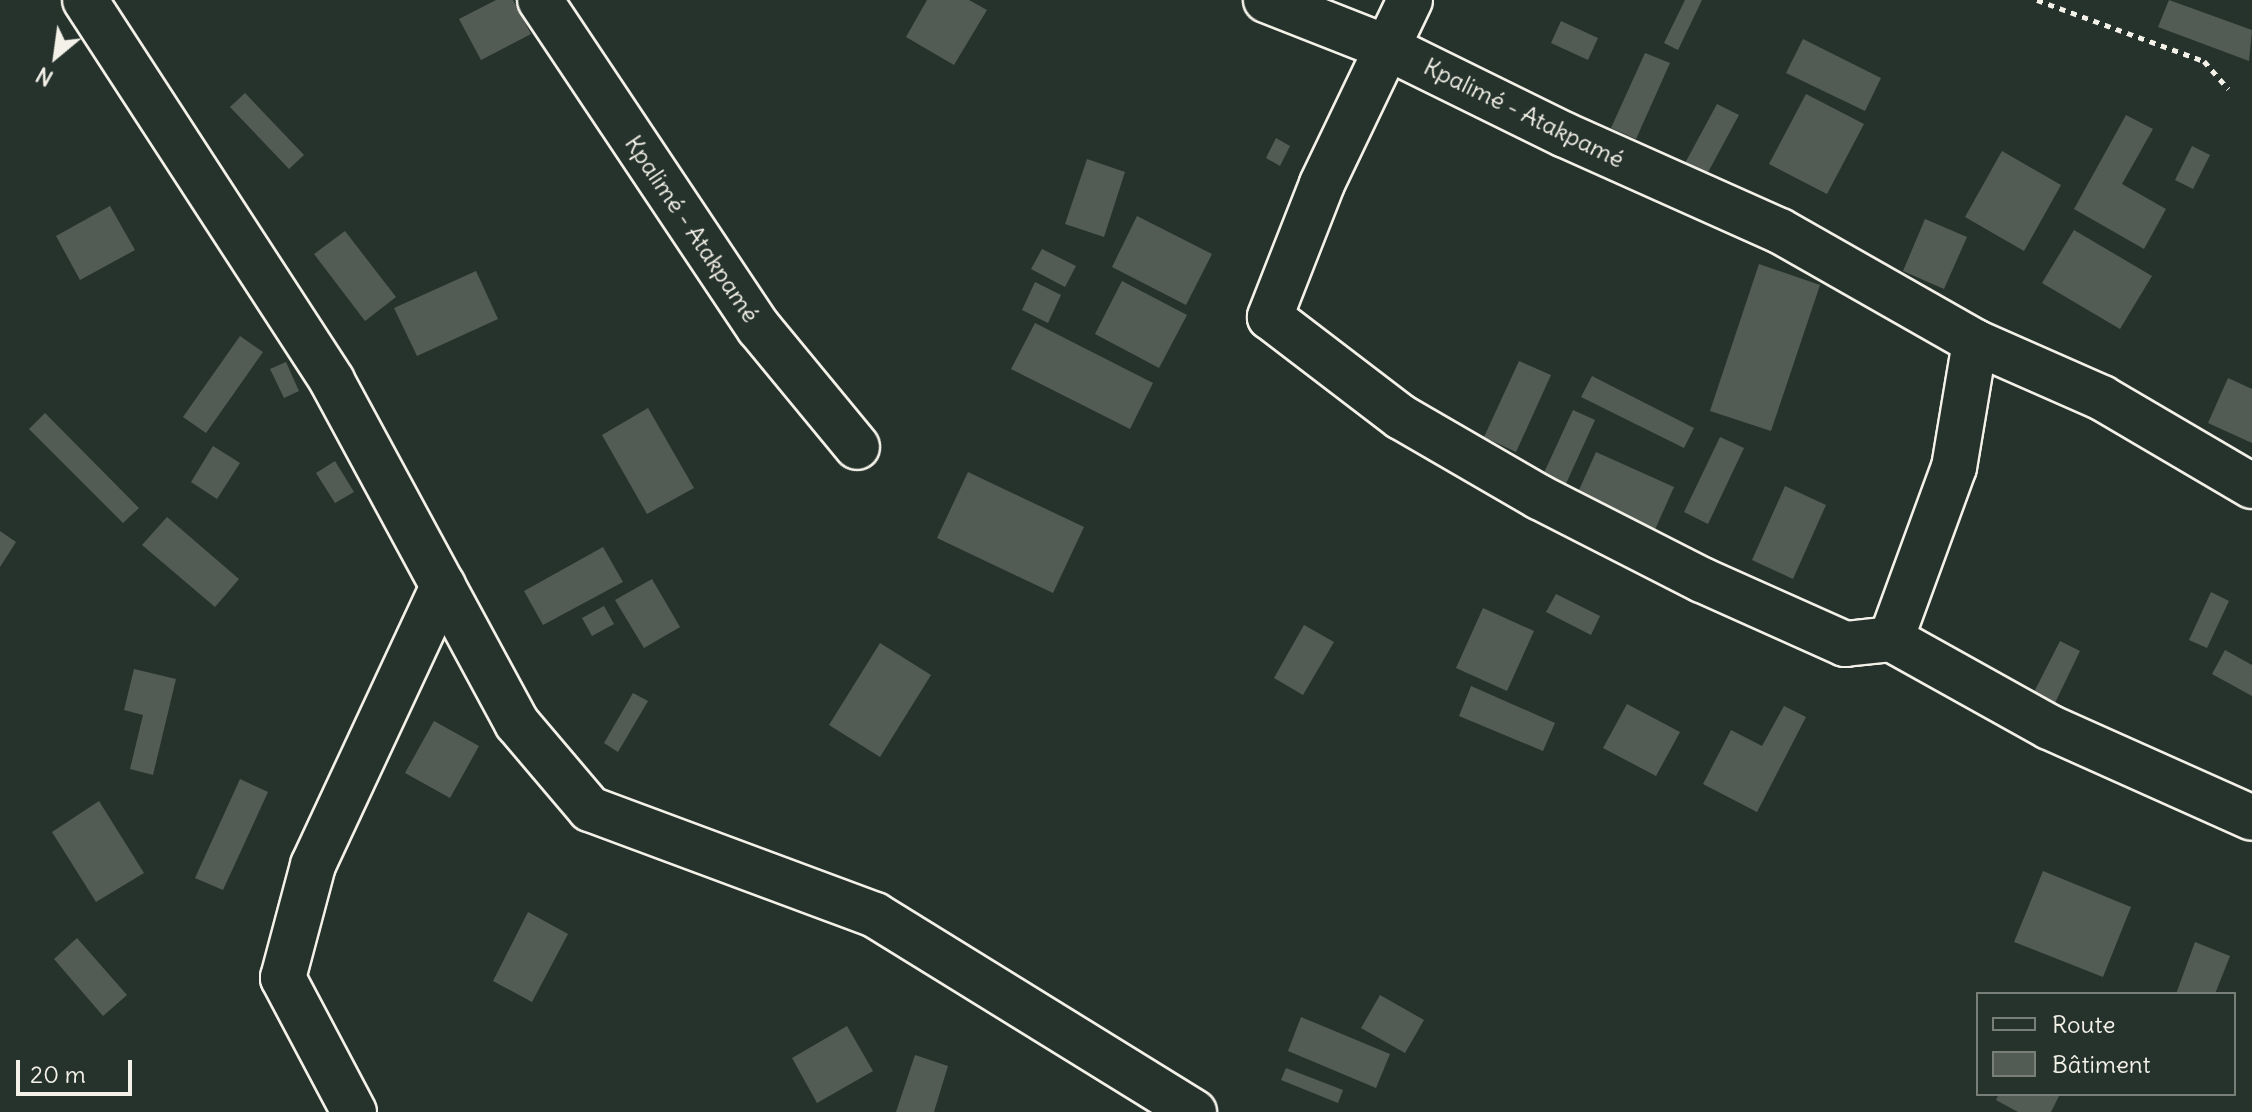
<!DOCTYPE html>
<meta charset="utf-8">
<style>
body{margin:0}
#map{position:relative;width:2252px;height:1112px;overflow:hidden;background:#26332d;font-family:Delius,sans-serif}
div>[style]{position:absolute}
.building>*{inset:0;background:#525c55}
.path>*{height:5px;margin-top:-2.5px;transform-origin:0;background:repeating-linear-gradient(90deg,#f4f1e8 0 6px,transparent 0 12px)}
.roads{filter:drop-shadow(2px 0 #f4f1e8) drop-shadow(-2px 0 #f4f1e8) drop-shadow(0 2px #f4f1e8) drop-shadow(0 -2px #f4f1e8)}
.minor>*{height:44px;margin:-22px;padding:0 22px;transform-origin:22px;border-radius:22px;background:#26332d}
span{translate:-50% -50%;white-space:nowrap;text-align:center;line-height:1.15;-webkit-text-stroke:6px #26332d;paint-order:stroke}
.street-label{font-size:24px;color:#f4f1e8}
.legend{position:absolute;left:1976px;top:992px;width:260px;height:104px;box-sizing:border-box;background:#26332d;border:2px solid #787f78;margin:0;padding:10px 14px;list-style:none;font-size:24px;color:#f4f1e8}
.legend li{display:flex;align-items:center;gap:16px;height:40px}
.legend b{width:40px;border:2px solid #787f78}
.north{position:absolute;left:16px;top:16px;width:80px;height:80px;-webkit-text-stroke:6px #26332d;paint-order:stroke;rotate:209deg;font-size:22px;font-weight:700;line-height:32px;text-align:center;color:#f4f1e8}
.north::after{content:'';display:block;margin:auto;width:28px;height:36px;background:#f4f1e8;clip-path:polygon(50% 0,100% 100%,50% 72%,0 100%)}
.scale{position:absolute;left:16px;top:1060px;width:116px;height:36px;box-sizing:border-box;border:4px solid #f4f1e8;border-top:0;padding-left:10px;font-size:24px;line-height:28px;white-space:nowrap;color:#f4f1e8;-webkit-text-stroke:6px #26332d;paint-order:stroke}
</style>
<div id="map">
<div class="building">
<div style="clip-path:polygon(496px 0,513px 0,531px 34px,481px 60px,459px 19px)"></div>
<div style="clip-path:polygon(927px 0,969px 0,987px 10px,954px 65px,906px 37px)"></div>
<div style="clip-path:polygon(1685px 0,1702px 0,1678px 50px,1664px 43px)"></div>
<div style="clip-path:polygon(2169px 0,2252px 30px,2249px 61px,2158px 27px)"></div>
<div style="clip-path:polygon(1561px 21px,1598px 38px,1588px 60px,1551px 43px)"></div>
<div style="clip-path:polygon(1803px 39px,1881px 78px,1865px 111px,1786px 73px)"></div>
<div style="clip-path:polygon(1645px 53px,1670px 63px,1636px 139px,1611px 128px)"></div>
<div style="clip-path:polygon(245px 93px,304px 155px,289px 169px,230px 107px)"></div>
<div style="clip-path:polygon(1806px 94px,1864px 124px,1827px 194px,1769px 164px)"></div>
<div style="clip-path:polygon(1717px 104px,1739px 115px,1706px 176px,1684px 165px)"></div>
<div style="clip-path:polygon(2126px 115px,2153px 129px,2122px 184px,2166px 209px,2144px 249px,2074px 209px)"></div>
<div style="clip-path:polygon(1276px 138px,1290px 146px,1280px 166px,1266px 158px)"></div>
<div style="clip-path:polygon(2192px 146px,2210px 155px,2193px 189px,2175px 180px)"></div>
<div style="clip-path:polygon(2002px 151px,2061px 185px,2024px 251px,1965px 217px)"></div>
<div style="clip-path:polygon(1087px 159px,1125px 172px,1104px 237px,1065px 224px)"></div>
<div style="clip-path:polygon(110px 206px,135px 250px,80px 280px,56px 236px)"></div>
<div style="clip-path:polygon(1137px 216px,1212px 254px,1186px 305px,1112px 267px)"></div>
<div style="clip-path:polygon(1925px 219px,1967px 237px,1944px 289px,1903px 271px)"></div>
<div style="clip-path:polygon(2074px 230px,2152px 276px,2120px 329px,2042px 283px)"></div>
<div style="clip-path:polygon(345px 231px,396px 297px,365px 321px,314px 254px)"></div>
<div style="clip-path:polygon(1042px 249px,1076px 266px,1065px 287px,1031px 269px)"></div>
<div style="clip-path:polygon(1759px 264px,1820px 285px,1771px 431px,1710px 411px)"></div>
<div style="clip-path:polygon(476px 271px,498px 319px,417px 356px,394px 308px)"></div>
<div style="clip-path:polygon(1122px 281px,1187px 315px,1159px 368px,1095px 334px)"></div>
<div style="clip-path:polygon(1035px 282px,1061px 295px,1048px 323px,1022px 310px)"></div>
<div style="clip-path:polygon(1035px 323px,1153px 383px,1130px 429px,1011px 369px)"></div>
<div style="clip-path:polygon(240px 336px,263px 352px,206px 433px,183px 417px)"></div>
<div style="clip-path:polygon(1519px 361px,1551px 375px,1516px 452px,1484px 437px)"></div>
<div style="clip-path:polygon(286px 362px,299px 391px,284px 398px,270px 369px)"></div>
<div style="clip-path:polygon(1592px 376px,1694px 428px,1684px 448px,1581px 397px)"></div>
<div style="clip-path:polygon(2228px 378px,2252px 389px,2252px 443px,2208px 423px)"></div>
<div style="clip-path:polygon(648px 408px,694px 488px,647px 514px,602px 435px)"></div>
<div style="clip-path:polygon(1573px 410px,1595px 420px,1564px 488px,1542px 477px)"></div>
<div style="clip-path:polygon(45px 413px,139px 508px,123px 523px,29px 429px)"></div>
<div style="clip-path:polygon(1720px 437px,1744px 448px,1708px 524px,1684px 512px)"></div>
<div style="clip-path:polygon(213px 446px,240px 463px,217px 499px,191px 482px)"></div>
<div style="clip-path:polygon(1596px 452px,1674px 487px,1649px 543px,1571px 508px)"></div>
<div style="clip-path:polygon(335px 461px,354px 492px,335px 503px,316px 473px)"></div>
<div style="clip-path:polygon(968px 472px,1084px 527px,1053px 593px,937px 538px)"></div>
<div style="clip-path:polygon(1785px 486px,1826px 505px,1793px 579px,1752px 560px)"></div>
<div style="clip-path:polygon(167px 517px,239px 579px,215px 607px,142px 545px)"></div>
<div style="clip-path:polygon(0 531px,16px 542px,0 567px)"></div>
<div style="clip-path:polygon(603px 547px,623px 582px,543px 625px,524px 591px)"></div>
<div style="clip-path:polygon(652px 579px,680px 627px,644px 648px,615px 600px)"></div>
<div style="clip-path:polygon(2211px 592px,2229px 601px,2207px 648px,2189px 640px)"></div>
<div style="clip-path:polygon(1556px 594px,1600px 616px,1591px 635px,1546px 612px)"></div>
<div style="clip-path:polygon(604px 606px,614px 624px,592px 636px,582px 618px)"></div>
<div style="clip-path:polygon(1483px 608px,1534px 631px,1507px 691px,1456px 668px)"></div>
<div style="clip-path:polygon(1304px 625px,1334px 642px,1303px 695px,1274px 678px)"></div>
<div style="clip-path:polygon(2060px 641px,2080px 651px,2054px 705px,2033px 694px)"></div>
<div style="clip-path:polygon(880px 643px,931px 675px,880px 757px,829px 725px)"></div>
<div style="clip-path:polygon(2225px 650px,2252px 665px,2252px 696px,2212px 674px)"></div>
<div style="clip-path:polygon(134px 669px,176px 679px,153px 775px,130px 769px,143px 715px,124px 710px)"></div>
<div style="clip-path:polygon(1471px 686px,1555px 723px,1543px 751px,1459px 716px)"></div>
<div style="clip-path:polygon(633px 693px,648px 701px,618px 752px,604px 743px)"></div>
<div style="clip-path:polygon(1627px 704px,1680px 732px,1656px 776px,1603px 748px)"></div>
<div style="clip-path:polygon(1784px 706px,1806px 717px,1757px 812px,1703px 784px,1731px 730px,1762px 746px)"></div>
<div style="clip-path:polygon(434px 721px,479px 746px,450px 798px,405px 773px)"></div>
<div style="clip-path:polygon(240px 779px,268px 792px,223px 890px,195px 878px)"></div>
<div style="clip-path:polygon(99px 801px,144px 873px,96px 902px,52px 832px)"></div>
<div style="clip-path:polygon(2043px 871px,2131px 907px,2103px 977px,2014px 942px)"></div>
<div style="clip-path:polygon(528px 912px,568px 934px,532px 1002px,493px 981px)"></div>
<div style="clip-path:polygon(77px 938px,127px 995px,103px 1016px,54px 959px)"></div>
<div style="clip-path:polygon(2195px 942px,2230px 956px,2215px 994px,2176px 994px)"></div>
<div style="clip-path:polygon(1380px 995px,1424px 1020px,1405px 1053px,1361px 1028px)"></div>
<div style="clip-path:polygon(1301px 1017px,1390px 1054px,1376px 1088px,1288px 1051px)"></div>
<div style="clip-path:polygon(847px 1026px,873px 1071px,817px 1103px,792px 1058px)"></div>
<div style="clip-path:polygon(915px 1055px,948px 1066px,934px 1112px,896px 1112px)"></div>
<div style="clip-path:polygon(1286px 1068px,1343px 1090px,1338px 1103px,1281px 1080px)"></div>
<div style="clip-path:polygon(1999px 1094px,2060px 1094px,2051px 1112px,2018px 1112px,1996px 1100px)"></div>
</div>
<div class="path">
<div style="left:2037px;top:0;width:178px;rotate:20.1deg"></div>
<div style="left:2204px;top:61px;width:37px;rotate:49deg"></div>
</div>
<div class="roads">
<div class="minor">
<div style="left:85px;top:0;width:454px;rotate:57deg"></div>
<div style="left:332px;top:381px;width:389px;rotate:61.6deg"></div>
<div style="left:517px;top:723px;width:113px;rotate:49.7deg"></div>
<div style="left:590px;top:809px;width:304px;rotate:20.4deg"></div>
<div style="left:875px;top:915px;width:375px;rotate:31.7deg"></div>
<div style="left:540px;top:0;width:394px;rotate:56.3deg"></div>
<div style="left:759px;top:328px;width:154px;rotate:50.5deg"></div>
<div style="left:1266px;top:0;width:131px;rotate:21.5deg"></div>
<div style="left:1388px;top:48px;width:197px;rotate:26.2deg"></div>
<div style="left:1565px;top:135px;width:235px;rotate:24.1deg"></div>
<div style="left:1780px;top:231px;width:224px;rotate:29.6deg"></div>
<div style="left:1975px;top:342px;width:127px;rotate:99.5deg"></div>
<div style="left:1954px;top:467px;width:183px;rotate:110.1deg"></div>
<div style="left:1410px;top:0;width:204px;rotate:115.6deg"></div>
<div style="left:1322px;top:184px;width:143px;rotate:111.4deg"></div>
<div style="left:1270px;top:317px;width:165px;rotate:37.4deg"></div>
<div style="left:1401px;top:417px;width:160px;rotate:30.1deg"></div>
<div style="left:1539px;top:497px;width:183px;rotate:27deg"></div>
<div style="left:1702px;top:580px;width:157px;rotate:24.1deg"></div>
<div style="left:1845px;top:644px;width:46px;rotate:-6.2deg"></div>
<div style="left:1891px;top:639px;width:181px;rotate:29.1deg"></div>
<div style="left:2049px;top:727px;width:222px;rotate:24.1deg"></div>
<div style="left:1975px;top:342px;width:139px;rotate:23.8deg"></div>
<div style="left:2102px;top:398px;width:174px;rotate:30.4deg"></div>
<div style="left:354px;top:1112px;width:152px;rotate:-117.9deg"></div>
<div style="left:283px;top:978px;width:117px;rotate:-75.1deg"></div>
<div style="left:313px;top:865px;width:308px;rotate:-65deg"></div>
</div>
</div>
<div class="street-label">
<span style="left:1524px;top:113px;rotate:26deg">Kpalimé - Atakpamé</span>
<span style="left:692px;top:229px;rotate:56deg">Kpalimé - Atakpamé</span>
</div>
<ul class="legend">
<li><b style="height:10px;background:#26332d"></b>Route</li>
<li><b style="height:22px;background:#525c55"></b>Bâtiment</li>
</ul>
<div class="north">N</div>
<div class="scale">20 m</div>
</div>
